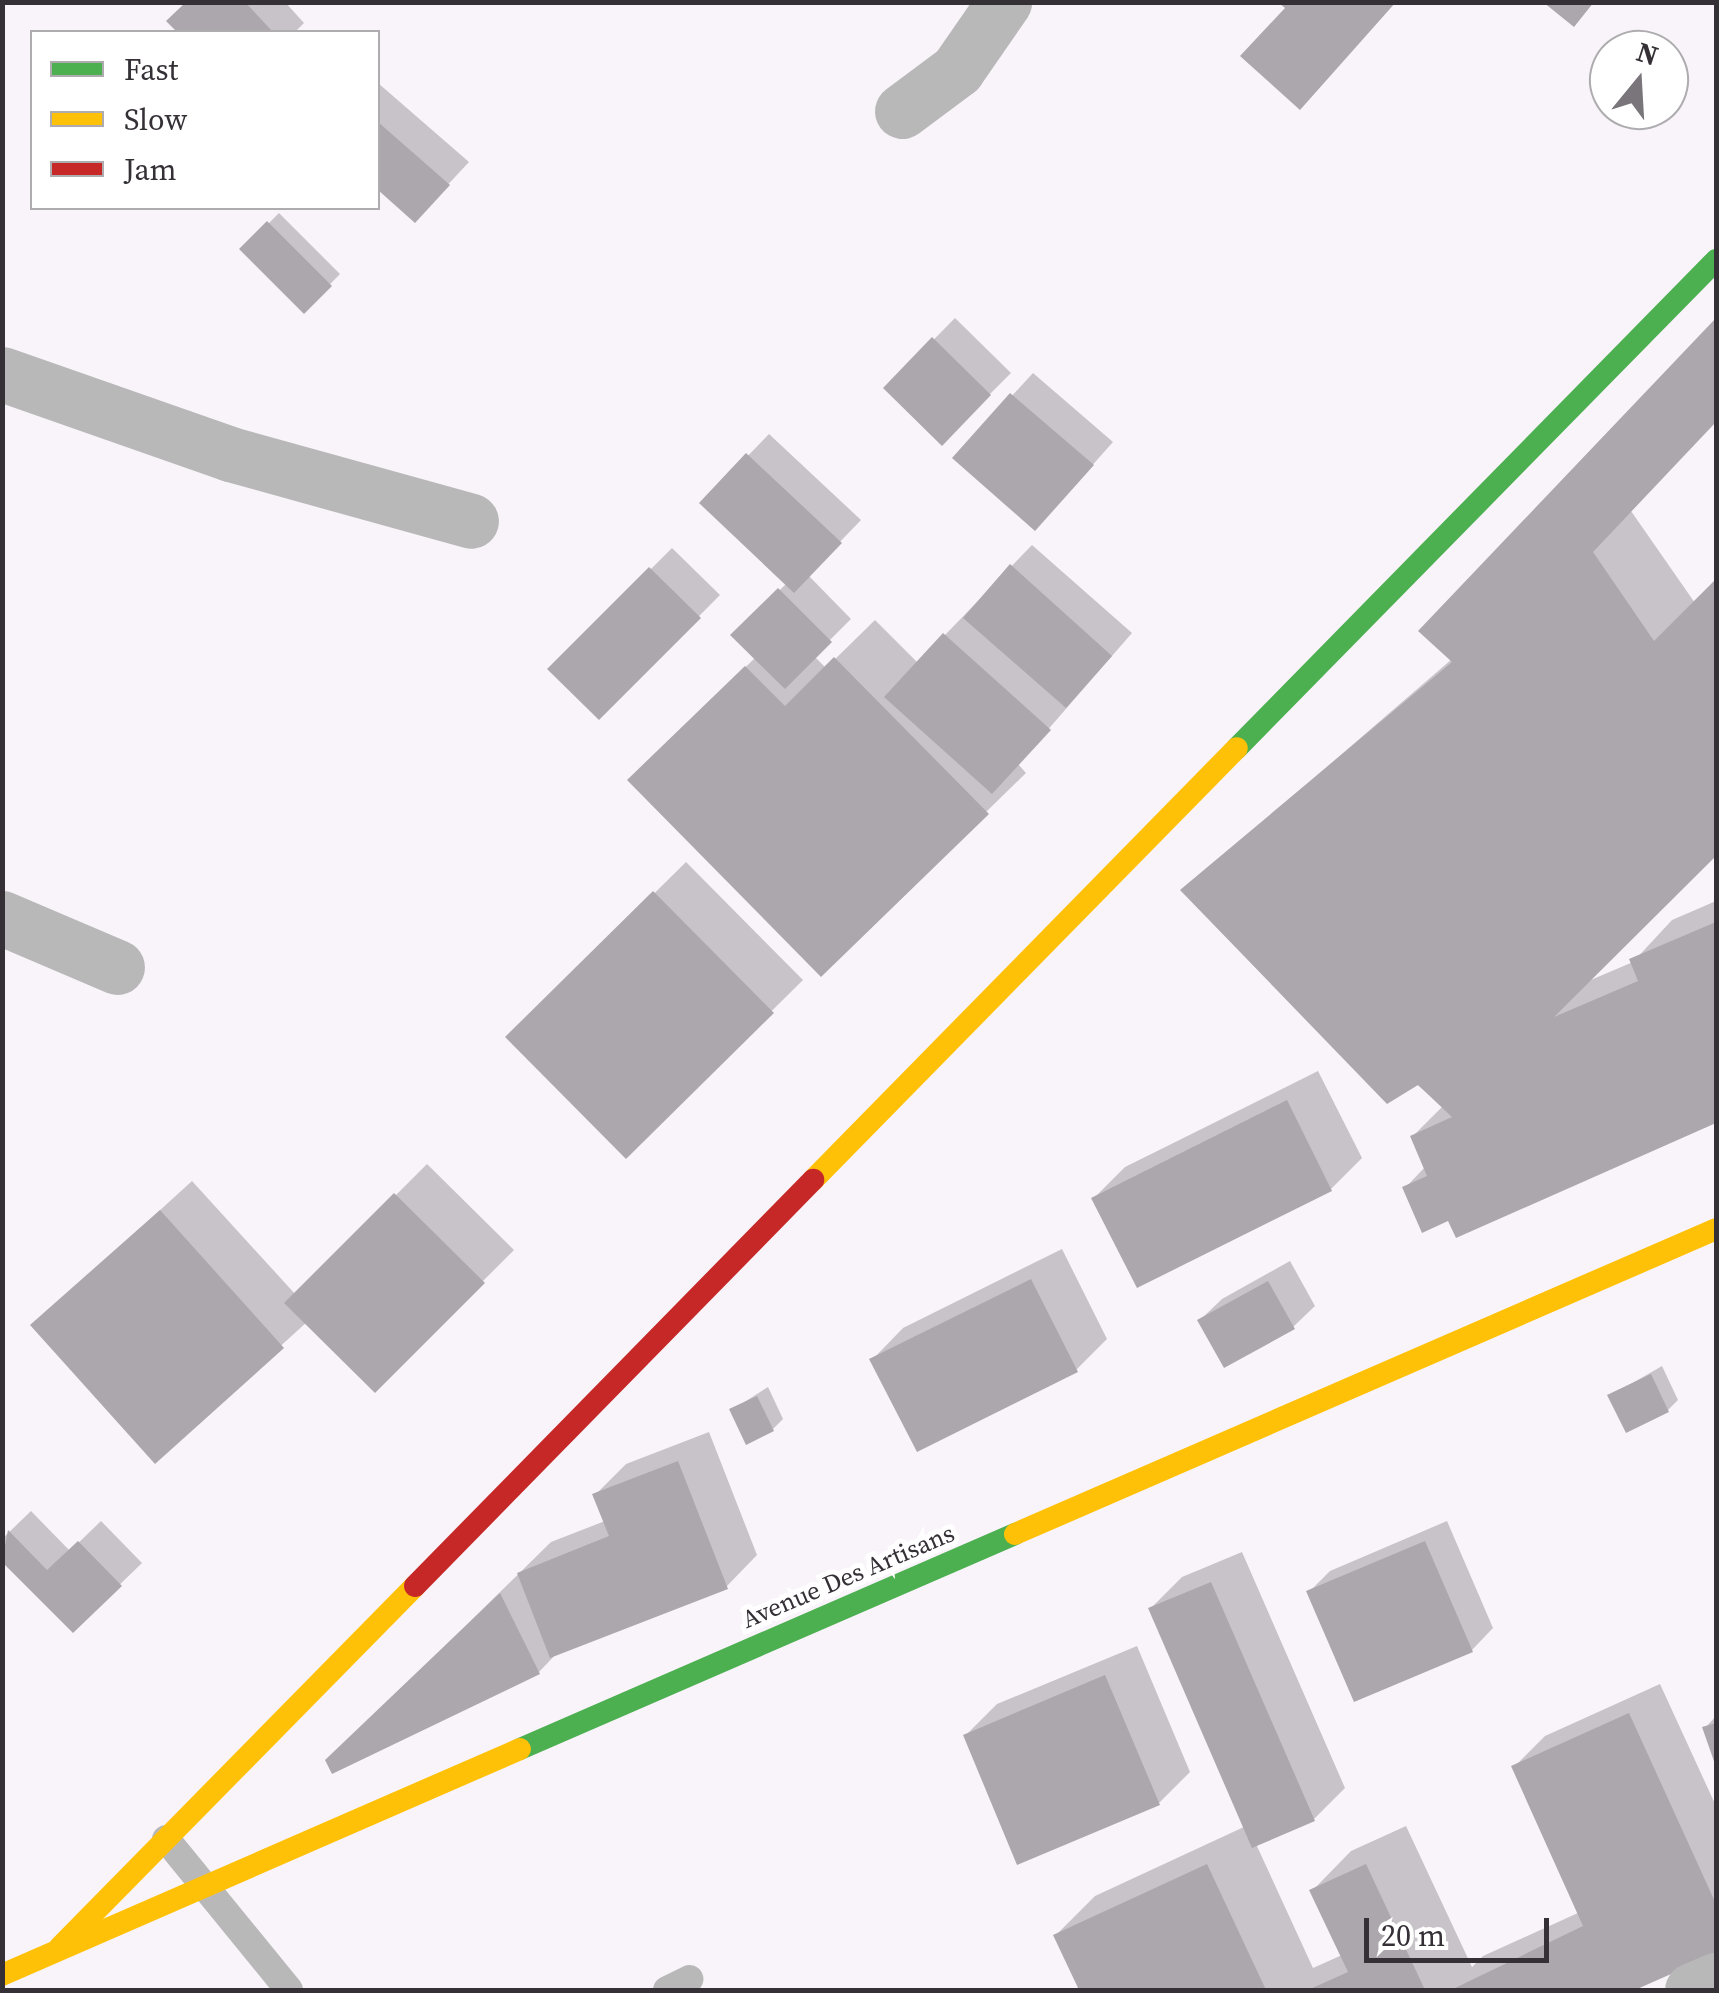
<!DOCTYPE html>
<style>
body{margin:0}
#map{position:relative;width:1719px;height:1993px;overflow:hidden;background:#f9f4fa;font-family:"Source Serif 4",serif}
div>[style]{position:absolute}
.shadow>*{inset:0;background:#0003}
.building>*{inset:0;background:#aba7ac}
.lane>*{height:28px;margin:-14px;padding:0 14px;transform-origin:14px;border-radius:14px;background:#b9b8b8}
.street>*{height:55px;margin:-27.5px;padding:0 27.5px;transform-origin:27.5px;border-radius:27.5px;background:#b9b8b8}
.fast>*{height:22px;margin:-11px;padding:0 11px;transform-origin:11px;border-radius:11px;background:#4caf50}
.slow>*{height:22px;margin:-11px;padding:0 11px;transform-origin:11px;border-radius:11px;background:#ffc107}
.jam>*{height:22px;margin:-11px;padding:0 11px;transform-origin:11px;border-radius:11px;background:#c62828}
span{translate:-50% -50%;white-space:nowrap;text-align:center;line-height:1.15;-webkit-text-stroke:10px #fff;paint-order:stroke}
.street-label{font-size:25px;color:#343036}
.frame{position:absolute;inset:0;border:5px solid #343036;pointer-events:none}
.legend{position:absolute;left:30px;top:30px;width:350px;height:180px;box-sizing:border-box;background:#fff;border:2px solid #aeacaf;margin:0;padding:12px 18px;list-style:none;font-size:30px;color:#343036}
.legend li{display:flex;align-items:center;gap:20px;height:50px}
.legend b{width:50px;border:2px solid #aeacaf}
.north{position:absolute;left:1589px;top:30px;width:100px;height:100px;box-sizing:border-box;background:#fff;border:2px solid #aeacaf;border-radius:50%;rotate:18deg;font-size:28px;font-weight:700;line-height:40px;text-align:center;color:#343036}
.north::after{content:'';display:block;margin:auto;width:35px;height:45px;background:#79757b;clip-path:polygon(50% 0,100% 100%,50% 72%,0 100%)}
.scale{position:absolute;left:1364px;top:1918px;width:185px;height:45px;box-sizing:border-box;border:5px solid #343036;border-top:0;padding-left:12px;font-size:30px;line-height:35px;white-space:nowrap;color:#343036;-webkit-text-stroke:8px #fff;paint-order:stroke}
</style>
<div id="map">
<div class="shadow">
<div style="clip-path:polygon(188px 2px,285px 2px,304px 23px,295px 32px,180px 32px,169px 21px)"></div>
<div style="clip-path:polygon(378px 83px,469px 162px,415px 220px,378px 187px)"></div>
<div style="clip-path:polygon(279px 213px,340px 274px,304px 311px,242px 250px)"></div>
<div style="clip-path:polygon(955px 318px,1011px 373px,942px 442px,886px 388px)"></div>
<div style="clip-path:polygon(1716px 322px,1716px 421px,1631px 511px,1695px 603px,1716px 581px,1716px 852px,1586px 982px,1633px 962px,1672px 920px,1716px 901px,1716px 1121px,1457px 1235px,1449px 1218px,1405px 1188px,1426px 1166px,1413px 1136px,1443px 1106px,1184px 890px,1452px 659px,1422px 630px)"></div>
<div style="clip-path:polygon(1033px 373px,1113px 442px,1056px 506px,956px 457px)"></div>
<div style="clip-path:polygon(769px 434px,861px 520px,808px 575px,851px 619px,814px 656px,826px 668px,875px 620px,918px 663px,1032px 545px,1132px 633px,1018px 764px,1026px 773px,821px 973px,670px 740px,756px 657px,734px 635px,787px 583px,702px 503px)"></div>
<div style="clip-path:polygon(672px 548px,720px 595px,599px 717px,551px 669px)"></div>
<div style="clip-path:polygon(686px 862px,803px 980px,626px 1155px,509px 1037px)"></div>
<div style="clip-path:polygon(1318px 1071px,1362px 1158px,1331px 1189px,1094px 1198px,1125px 1167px)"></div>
<div style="clip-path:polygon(427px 1164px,514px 1250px,375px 1389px,307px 1322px,155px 1460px,34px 1325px,192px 1181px,296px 1295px)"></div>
<div style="clip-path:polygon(1062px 1249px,1107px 1339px,1076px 1370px,872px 1360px,903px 1328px)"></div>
<div style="clip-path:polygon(1290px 1261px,1315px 1306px,1293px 1327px,1200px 1320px,1222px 1299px)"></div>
<div style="clip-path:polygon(1662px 1366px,1678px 1400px,1668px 1410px,1610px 1396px)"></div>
<div style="clip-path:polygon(768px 1387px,783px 1419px,773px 1429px,732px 1410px)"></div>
<div style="clip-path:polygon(709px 1432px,757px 1555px,726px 1587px,558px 1652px,539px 1672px,350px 1739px,551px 1542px,605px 1521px,595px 1495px,626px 1464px)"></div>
<div style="clip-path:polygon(31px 1511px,70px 1551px,101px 1521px,142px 1563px,73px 1630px,2px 1558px,2px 1539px)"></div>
<div style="clip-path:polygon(1447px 1521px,1493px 1628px,1472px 1650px,1309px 1592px,1330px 1571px)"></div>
<div style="clip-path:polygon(1242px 1552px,1345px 1788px,1314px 1819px,1256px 1844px,1313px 1968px,1342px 1955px,1312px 1891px,1351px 1851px,1406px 1826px,1472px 1967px,1483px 1956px,1580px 1912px,1514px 1767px,1545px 1736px,1660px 1684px,1716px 1806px,1716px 1951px,1629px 1990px,1081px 1990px,1056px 1935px,1095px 1896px,1246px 1826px,1151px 1608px,1182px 1577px)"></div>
<div style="clip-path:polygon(1137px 1646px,1190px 1772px,1159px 1803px,966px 1735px,997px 1704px)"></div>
<div style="clip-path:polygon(1716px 1716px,1716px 1761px,1705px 1728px)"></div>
</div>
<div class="building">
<div style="clip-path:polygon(186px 2px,245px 2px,273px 32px,177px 32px,166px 21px)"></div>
<div style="clip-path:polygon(1278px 2px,1396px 2px,1300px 110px,1240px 56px,1285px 8px)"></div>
<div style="clip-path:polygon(1543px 2px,1594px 2px,1574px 27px)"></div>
<div style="clip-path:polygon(378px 122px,450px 185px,415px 223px,378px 190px)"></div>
<div style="clip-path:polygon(267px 221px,332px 286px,304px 314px,239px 249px)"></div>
<div style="clip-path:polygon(1716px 318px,1716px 422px,1593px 552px,1654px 641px,1716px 579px,1716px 856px,1554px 1017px,1638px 981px,1629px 959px,1716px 922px,1716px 1123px,1456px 1238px,1448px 1221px,1422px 1233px,1402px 1187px,1427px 1176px,1410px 1136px,1452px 1117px,1418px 1085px,1387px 1104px,1180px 890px,1452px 662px,1418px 631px)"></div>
<div style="clip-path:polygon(932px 337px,991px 395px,942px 446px,883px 388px)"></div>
<div style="clip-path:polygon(1010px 393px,1094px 465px,1035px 531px,952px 458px)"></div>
<div style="clip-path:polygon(746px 453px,842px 543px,794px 593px,699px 503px)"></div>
<div style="clip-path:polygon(1010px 564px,1112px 656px,1066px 708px,963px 618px)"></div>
<div style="clip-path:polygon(649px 567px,701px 618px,599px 720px,547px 669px)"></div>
<div style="clip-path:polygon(778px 588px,832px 642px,785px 689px,730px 635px)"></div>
<div style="clip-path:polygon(943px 633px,1051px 730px,992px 794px,884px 697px)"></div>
<div style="clip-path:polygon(834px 657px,989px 814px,821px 977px,627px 780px,745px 666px,785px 706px)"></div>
<div style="clip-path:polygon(653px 891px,774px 1013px,626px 1159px,505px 1037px)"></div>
<div style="clip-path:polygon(1287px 1100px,1332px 1191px,1137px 1288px,1091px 1198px)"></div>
<div style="clip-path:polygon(394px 1193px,485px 1283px,375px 1393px,284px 1303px)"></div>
<div style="clip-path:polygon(160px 1210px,284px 1348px,155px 1464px,30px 1325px)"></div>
<div style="clip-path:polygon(1031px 1279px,1078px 1372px,917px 1452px,869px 1359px)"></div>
<div style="clip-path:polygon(1268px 1281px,1295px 1329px,1224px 1368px,1197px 1320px)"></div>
<div style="clip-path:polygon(1651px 1374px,1669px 1412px,1626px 1433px,1607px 1395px)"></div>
<div style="clip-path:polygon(757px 1396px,774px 1431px,746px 1445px,729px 1409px)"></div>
<div style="clip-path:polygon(678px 1461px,728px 1589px,550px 1658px,517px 1573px,609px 1536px,592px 1494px)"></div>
<div style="clip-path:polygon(8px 1530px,47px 1570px,78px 1541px,122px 1586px,73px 1633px,2px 1562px)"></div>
<div style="clip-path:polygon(1425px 1541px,1473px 1652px,1354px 1702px,1306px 1591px)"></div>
<div style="clip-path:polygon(1211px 1582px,1315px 1821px,1252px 1848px,1148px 1608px)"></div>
<div style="clip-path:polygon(500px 1593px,540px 1674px,332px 1774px,325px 1760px)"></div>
<div style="clip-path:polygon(1105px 1675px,1160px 1805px,1017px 1865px,963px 1735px)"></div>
<div style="clip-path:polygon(1629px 1713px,1716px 1904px,1716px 1954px,1635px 1990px,1451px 1990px,1583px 1926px,1511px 1766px)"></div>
<div style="clip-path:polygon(1716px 1723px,1716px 1767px,1702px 1727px)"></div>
<div style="clip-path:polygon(1207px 1864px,1266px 1990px,1079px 1990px,1053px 1935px)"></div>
<div style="clip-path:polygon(1366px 1864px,1425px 1990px,1308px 1990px,1348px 1972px,1309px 1890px)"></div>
</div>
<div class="lane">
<div style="left:166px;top:1839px;width:195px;rotate:50.8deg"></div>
<div style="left:667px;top:1990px;width:25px;rotate:-26deg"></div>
</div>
<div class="street">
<div style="left:902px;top:111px;width:69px;rotate:-36.7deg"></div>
<div style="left:957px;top:70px;width:83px;rotate:-55.3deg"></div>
<div style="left:2px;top:374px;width:242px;rotate:19.3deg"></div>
<div style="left:230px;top:454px;width:250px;rotate:15.5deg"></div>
<div style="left:2px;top:918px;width:125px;rotate:23.1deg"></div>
<div style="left:1692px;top:1990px;width:26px;rotate:-23deg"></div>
</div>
<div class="fast">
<div style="left:1237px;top:748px;width:684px;rotate:-45.53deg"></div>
<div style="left:520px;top:1749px;width:540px;rotate:-23.48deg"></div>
</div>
<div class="slow">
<div style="left:813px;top:1180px;width:605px;rotate:-45.54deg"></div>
<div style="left:1015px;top:1534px;width:764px;rotate:-23.51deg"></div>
<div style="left:60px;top:1947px;width:506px;rotate:-45.48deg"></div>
<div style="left:2px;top:1975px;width:565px;rotate:-23.57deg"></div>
</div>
<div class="jam">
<div style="left:415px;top:1586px;width:569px;rotate:-45.57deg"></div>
</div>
<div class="street-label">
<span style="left:848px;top:1576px;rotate:-23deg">Avenue Des Artisans</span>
</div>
<div class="frame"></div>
<ul class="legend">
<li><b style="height:12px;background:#4caf50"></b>Fast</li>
<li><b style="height:12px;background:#ffc107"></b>Slow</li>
<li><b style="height:12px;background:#c62828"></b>Jam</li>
</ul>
<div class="north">N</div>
<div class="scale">20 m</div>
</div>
